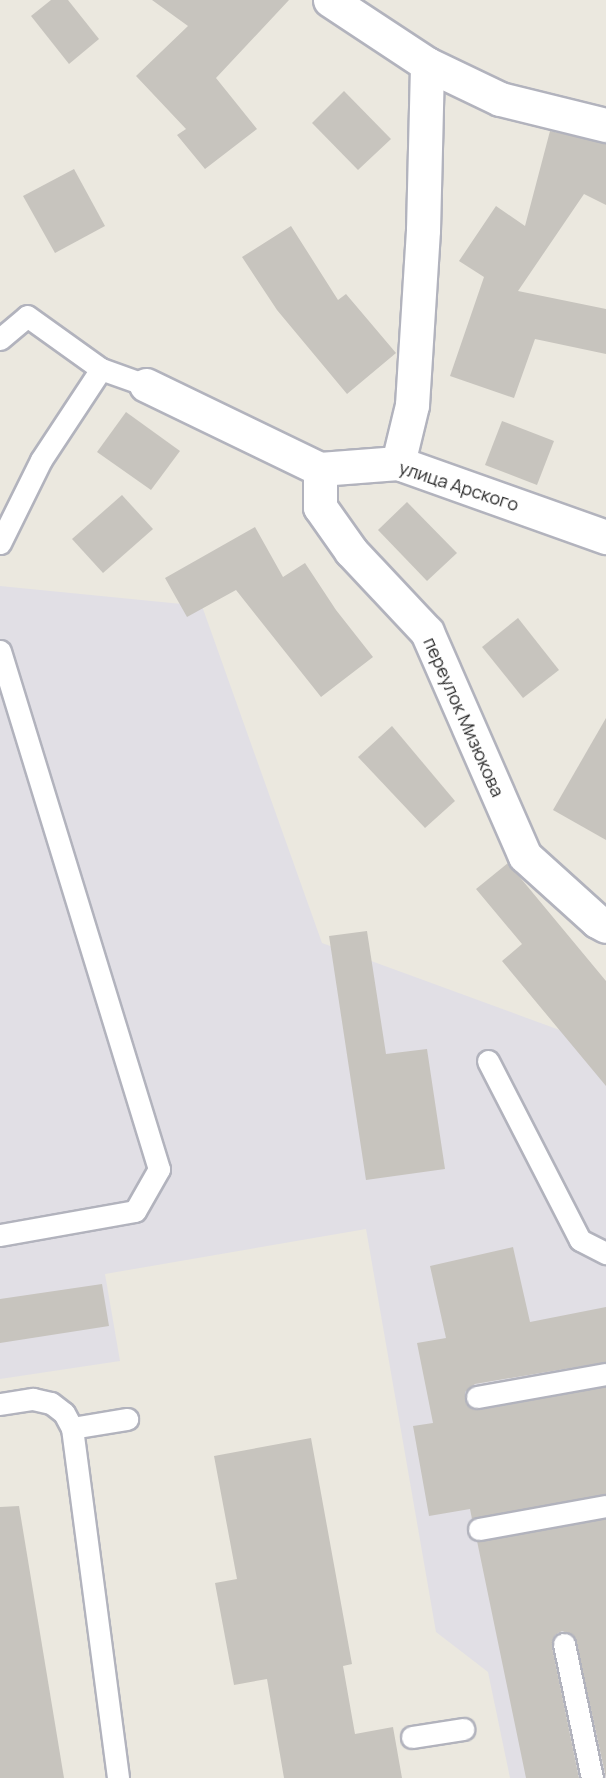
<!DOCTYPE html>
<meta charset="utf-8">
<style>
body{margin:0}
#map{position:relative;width:606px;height:1778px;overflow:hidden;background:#ebe8df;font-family:Manrope,sans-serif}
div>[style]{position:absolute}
.industrial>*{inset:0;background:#e1dfe5}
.building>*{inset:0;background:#c7c4be}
.roads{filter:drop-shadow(2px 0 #b2b3bd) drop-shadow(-2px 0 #b2b3bd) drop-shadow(0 2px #b2b3bd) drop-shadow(0 -2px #b2b3bd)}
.lane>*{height:21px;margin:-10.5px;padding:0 10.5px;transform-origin:10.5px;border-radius:10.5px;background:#fff}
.street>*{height:33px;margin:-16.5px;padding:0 16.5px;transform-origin:16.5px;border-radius:16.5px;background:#fff}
span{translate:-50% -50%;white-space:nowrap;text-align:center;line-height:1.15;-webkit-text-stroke:6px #fff;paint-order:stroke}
.street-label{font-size:18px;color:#2b2b2b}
</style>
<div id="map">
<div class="industrial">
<div style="clip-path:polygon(0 586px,202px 606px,322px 943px,606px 1047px,606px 1778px,510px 1778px,488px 1672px,436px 1632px,366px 1229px,105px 1274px,120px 1361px,0 1379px)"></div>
</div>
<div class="building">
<div style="clip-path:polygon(51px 0,68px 0,99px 39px,69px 64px,31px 16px)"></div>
<div style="clip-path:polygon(152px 0,289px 0,216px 78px,257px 129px,205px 169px,177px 135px,186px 129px,136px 76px,188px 26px)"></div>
<div style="clip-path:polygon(344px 91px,391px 139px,358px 170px,312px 123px)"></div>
<div style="clip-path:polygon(550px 131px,606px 143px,606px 205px,584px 194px,518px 291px,606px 309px,606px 354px,535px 339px,514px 398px,450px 376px,484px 277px,459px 261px,496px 206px,525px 226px)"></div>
<div style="clip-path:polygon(74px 169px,105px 226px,55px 253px,23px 196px)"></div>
<div style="clip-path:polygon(291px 226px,338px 300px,346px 294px,396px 353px,347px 394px,277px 310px,242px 257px)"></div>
<div style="clip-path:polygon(126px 412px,180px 451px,151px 490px,97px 452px)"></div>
<div style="clip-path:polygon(502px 421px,554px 441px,537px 485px,485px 465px)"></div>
<div style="clip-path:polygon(122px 495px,153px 529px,103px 573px,72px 539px)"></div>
<div style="clip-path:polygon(407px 502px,457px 553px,427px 581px,378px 530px)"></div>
<div style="clip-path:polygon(255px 527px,283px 577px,305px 563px,336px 610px,373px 657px,321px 697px,236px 590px,187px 617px,165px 578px)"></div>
<div style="clip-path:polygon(518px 618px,559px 670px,523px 698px,482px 647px)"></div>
<div style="clip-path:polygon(606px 718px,606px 840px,553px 810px)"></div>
<div style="clip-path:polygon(392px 726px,455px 801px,425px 828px,358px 757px)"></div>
<div style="clip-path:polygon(508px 863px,606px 981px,606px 1086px,502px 961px,522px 944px,476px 889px)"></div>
<div style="clip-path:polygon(367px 931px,386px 1054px,427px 1049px,445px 1169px,366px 1180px,329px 936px)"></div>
<div style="clip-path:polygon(513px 1247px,530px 1322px,606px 1307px,606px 1362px,475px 1384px,465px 1392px,465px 1400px,472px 1409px,479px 1410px,606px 1387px,606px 1494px,472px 1519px,470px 1509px,429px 1516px,413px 1426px,433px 1423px,417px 1343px,446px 1338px,430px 1266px)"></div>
<div style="clip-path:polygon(102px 1284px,109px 1326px,0 1343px,0 1299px)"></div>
<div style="clip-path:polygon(311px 1438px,352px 1664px,343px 1666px,355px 1734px,393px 1727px,402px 1778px,284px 1778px,267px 1679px,234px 1685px,215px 1583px,237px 1579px,214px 1456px)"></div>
<div style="clip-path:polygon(19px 1506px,64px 1778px,0 1778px,0 1507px)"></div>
<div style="clip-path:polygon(606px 1519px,606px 1778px,576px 1641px,573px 1635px,562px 1631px,555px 1635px,552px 1647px,579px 1778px,526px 1778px,477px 1541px)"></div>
</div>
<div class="roads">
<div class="lane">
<div style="left:0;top:339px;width:35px;rotate:-40deg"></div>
<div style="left:27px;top:316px;width:91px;rotate:35.6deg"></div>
<div style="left:101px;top:369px;width:48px;rotate:19.6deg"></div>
<div style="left:0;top:543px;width:93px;rotate:-63.7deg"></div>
<div style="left:41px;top:460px;width:109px;rotate:-56.6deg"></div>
<div style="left:0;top:651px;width:542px;rotate:72.94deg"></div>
<div style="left:159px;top:1169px;width:48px;rotate:119.7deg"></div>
<div style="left:135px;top:1211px;width:137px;rotate:169.9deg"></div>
<div style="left:488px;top:1061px;width:201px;rotate:62.8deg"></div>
<div style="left:580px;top:1240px;width:29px;rotate:27deg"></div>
<div style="left:477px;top:1397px;width:131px;rotate:-10.1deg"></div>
<div style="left:0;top:1404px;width:33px;rotate:-9deg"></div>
<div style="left:33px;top:1399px;width:18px;rotate:13deg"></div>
<div style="left:51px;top:1403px;width:16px;rotate:38deg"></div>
<div style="left:64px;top:1413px;width:17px;rotate:62deg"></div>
<div style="left:72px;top:1428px;width:353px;rotate:82.5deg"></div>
<div style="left:72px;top:1428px;width:56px;rotate:-9.3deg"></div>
<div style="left:479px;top:1529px;width:129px;rotate:-10.3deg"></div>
<div style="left:564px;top:1644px;width:137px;rotate:78.2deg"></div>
<div style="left:412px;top:1737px;width:52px;rotate:-8.9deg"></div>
</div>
<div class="street">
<div style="left:330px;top:0;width:116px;rotate:33.4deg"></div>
<div style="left:427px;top:64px;width:81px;rotate:25.6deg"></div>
<div style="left:500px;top:99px;width:109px;rotate:13.8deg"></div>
<div style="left:146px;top:385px;width:193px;rotate:25.8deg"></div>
<div style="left:320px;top:469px;width:78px;rotate:-4.4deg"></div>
<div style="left:398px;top:463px;width:221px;rotate:19.6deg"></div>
<div style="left:398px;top:463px;width:60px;rotate:-76.4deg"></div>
<div style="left:412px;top:405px;width:175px;rotate:-86.4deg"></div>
<div style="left:423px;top:230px;width:166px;rotate:-88.6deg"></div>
<div style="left:320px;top:469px;width:38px;rotate:90deg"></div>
<div style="left:320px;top:507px;width:54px;rotate:54.8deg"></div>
<div style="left:351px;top:551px;width:111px;rotate:46.8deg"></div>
<div style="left:427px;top:632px;width:244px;rotate:66.4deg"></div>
<div style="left:525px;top:856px;width:97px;rotate:42.1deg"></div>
<div style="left:597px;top:921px;width:10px;rotate:29deg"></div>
</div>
</div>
<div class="street-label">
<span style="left:459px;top:486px;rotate:18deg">улица Арского</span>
<span style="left:464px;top:717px;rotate:66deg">переулок Мизюкова</span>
</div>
</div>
